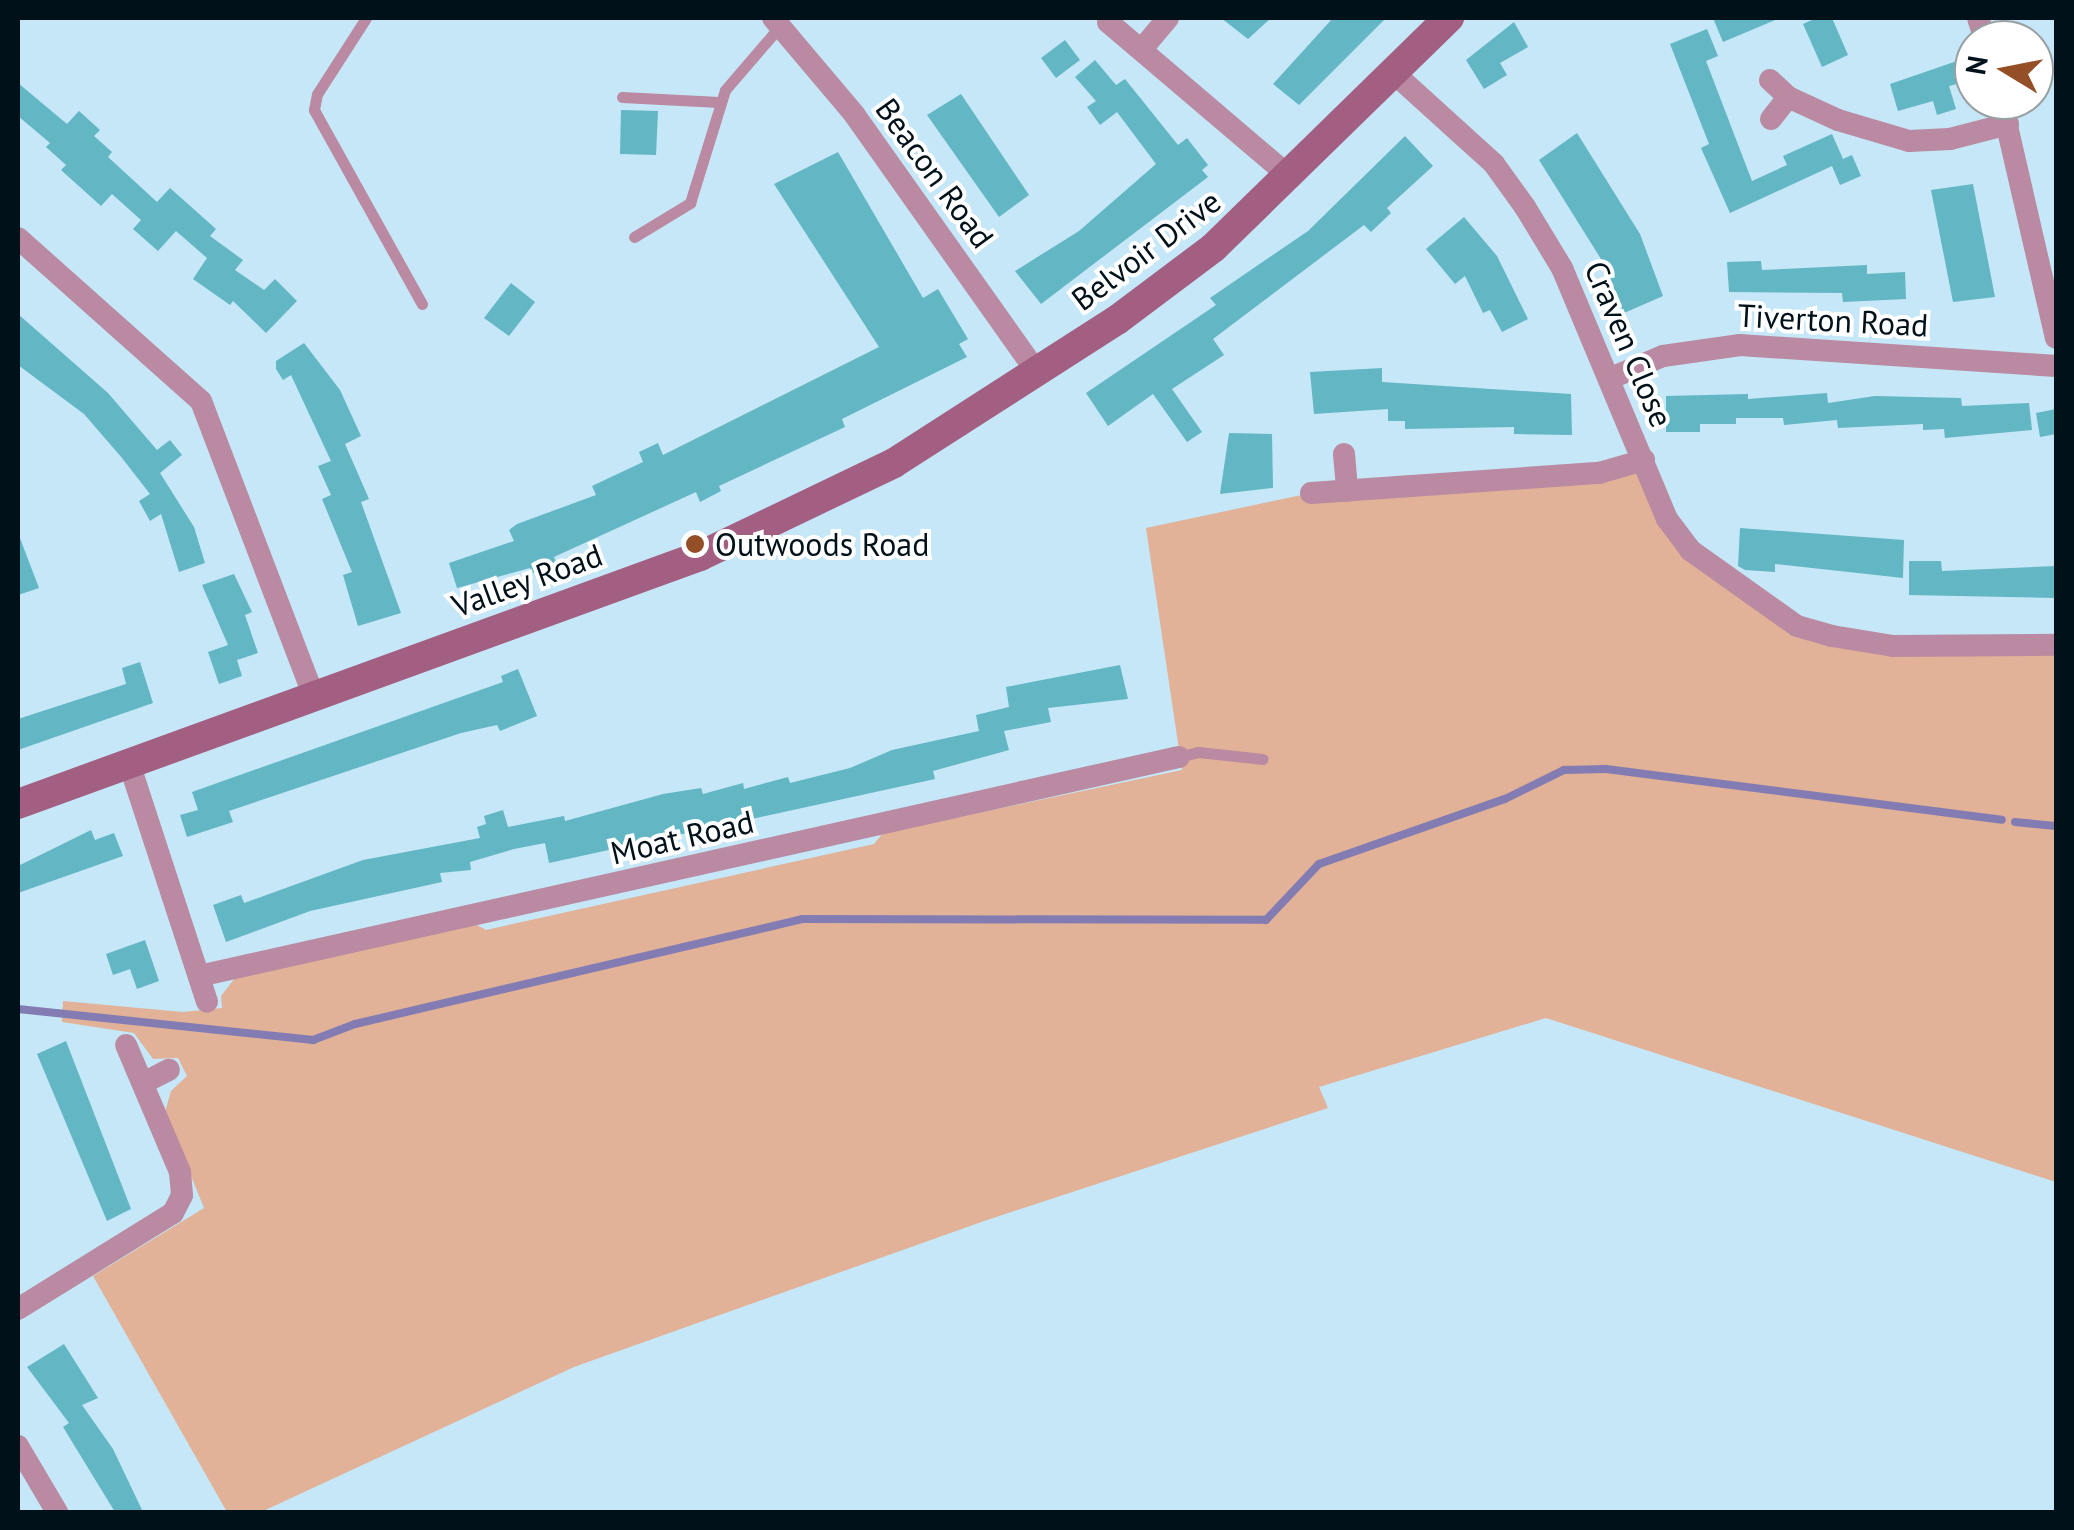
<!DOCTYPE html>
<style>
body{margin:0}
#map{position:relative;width:2074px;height:1530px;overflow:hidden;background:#c5e7f7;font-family:"PT Sans",sans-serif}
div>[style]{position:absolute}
.green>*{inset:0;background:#e1b198}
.stream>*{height:8px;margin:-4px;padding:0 4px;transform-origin:4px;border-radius:4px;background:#827cb3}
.building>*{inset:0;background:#63b6c3}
.lane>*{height:11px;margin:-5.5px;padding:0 5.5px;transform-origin:5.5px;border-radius:5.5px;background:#b98aa1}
.street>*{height:22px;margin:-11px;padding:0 11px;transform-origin:11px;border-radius:11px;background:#b98aa1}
.secondary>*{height:30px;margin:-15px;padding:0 15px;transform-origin:15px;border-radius:15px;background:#a25f82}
.dots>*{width:28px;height:28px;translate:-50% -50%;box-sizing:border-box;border:5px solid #fff;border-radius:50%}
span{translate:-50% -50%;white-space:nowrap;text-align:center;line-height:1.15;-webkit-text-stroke:8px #fff;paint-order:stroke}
.street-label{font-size:32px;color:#011119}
.poi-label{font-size:32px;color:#011119}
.left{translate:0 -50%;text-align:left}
.frame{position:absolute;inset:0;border:20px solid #011119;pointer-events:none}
.north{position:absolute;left:1954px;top:20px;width:100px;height:100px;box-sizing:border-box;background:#fff;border:2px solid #99a0a3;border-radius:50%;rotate:280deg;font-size:28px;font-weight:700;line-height:40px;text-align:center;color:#011119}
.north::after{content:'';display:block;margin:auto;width:35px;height:45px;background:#954f26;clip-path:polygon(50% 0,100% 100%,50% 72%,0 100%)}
</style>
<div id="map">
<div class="green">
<div style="clip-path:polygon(1644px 460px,1667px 519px,1737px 588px,1832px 636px,2056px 646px,2056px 1182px,1546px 1018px,1319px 1087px,1328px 1108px,987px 1220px,574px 1367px,261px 1512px,227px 1512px,93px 1276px,204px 1208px,165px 1112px,171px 1091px,187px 1076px,178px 1058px,153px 1059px,134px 1033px,62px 1022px,63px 1001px,183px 1012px,222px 1008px,221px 996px,235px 978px,475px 924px,486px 930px,874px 844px,883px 833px,1182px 770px,1146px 528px,1311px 493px)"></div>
</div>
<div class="stream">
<div style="left:2015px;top:822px;width:41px;rotate:5.6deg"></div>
<div style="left:18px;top:1009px;width:297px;rotate:6deg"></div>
<div style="left:313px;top:1040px;width:45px;rotate:-20.9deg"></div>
<div style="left:355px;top:1024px;width:459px;rotate:-13.2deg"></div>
<div style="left:802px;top:919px;width:464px;rotate:0.1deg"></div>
<div style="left:1266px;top:920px;width:77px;rotate:-46.6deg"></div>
<div style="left:1319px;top:864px;width:197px;rotate:-19.3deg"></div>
<div style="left:1505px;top:799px;width:66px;rotate:-26.2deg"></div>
<div style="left:1564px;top:770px;width:42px;rotate:-1.4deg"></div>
<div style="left:1606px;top:769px;width:399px;rotate:7.3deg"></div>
</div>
<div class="building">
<div style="clip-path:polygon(1221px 18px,1271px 18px,1248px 39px)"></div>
<div style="clip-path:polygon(1333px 18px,1386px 18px,1299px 105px,1273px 84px)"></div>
<div style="clip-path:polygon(1713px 18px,1780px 18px,1723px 42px)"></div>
<div style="clip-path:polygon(1816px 18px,1832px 18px,1848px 55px,1822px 67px,1803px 24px)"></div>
<div style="clip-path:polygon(1514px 22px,1528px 47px,1500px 63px,1507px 75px,1484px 89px,1466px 60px)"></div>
<div style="clip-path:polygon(1707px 29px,1718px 56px,1706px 61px,1752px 181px,1787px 165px,1783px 156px,1832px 134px,1843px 159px,1852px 155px,1861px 176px,1840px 185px,1832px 166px,1730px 213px,1701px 148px,1709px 144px,1670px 44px)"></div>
<div style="clip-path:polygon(1065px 40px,1080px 60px,1056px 78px,1041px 58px)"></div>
<div style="clip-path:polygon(1095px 60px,1116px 85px,1125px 79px,1178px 145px,1187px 138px,1208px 165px,1202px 170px,1208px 177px,1041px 304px,1015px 271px,1079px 231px,1156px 164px,1117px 112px,1100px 125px,1087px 107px,1096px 101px,1075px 77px)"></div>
<div style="clip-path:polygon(1957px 61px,1964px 82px,1949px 86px,1956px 109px,1937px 115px,1933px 101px,1898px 111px,1890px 84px)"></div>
<div style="clip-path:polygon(18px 83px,67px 124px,79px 111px,100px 130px,94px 136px,112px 152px,108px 157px,157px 202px,170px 188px,216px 229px,210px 236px,243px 260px,235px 270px,264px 290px,275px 279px,297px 301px,266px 333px,233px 301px,230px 305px,193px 279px,207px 258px,176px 231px,158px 251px,133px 229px,141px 220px,112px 194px,101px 206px,61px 170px,66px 165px,46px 147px,50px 143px,18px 116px)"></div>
<div style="clip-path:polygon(961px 94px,1029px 195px,999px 217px,927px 115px)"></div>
<div style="clip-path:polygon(621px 110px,658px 111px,656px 155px,620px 154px)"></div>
<div style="clip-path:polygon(1577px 133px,1640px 234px,1663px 296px,1624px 313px,1601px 259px,1539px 160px)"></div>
<div style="clip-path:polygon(1405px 136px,1433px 166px,1387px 208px,1391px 213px,1371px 232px,1364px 225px,1213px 339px,1224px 355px,1172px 389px,1202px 432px,1187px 442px,1153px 394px,1108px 426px,1086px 393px,1216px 305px,1210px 298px,1308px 231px)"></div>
<div style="clip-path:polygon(838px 152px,923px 298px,938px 289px,968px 339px,959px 344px,967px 357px,842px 419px,845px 427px,719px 486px,721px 491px,700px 502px,696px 492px,554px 557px,557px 564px,533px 573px,530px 568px,457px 588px,449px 563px,514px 541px,509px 530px,517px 524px,596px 495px,592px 486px,643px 462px,639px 452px,658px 443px,663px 455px,879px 347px,774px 184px)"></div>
<div style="clip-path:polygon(1973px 184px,1995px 297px,1953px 302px,1931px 190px)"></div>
<div style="clip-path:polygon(1464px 217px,1497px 256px,1528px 319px,1502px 332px,1490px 310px,1483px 313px,1465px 276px,1455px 284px,1426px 249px)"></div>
<div style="clip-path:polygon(1761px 261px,1762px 270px,1867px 265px,1867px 274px,1905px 272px,1906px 299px,1843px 302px,1842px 293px,1729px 292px,1727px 262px)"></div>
<div style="clip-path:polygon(511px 283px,535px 302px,509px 336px,484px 318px)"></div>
<div style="clip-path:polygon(18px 314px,108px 393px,157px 450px,170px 440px,182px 455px,160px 473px,194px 527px,205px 563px,179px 572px,161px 514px,150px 521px,139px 501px,150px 494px,122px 458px,84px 414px,18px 365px)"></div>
<div style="clip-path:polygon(304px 343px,340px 390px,361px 436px,345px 444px,369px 499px,361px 502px,401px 613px,358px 626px,343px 575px,352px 572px,322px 499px,331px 495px,318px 466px,331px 461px,291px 375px,283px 380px,276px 369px,276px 361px)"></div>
<div style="clip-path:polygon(1382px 368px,1382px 382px,1571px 394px,1572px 435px,1514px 434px,1514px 427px,1405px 429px,1405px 421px,1388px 421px,1388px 409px,1314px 414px,1310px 372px)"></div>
<div style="clip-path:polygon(1827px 393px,1828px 403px,1875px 396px,1961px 398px,1962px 406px,2029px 403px,2032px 430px,1945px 438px,1944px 429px,1923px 430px,1923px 424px,1838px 428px,1837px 420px,1784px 425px,1783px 418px,1736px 418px,1736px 424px,1700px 424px,1700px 432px,1666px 432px,1666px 396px,1748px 394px,1748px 399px)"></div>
<div style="clip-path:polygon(2056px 409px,2056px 434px,2040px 437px,2036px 413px)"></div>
<div style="clip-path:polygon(1229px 433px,1272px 434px,1273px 488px,1220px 494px)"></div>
<div style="clip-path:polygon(1740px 528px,1904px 540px,1903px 578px,1775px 564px,1775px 572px,1745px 570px,1738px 566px)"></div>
<div style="clip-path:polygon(18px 533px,39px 588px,18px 595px)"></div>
<div style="clip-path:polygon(1909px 561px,1941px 561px,1942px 571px,2056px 566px,2056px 598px,1909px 595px)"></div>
<div style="clip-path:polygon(234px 574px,252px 612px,245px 615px,258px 653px,237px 660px,242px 676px,219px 684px,208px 652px,228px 645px,202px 585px)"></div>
<div style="clip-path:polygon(140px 662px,153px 703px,18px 750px,18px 719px,126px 684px,122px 668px)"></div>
<div style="clip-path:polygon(1120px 665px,1128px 699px,1048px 708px,1051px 722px,1004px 731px,1009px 750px,933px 771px,935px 779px,549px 863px,545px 843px,514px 849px,470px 862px,471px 870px,440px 873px,442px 882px,310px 911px,226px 942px,213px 905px,241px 895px,244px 903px,363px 860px,480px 838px,477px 827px,486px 824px,484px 816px,503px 810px,508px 827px,564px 816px,565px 821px,663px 794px,701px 788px,703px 794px,743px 783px,744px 789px,788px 777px,790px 783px,850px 768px,892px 750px,979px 731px,976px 715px,1009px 707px,1006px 687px)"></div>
<div style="clip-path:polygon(518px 669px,537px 716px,500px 731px,497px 725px,461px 733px,229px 811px,233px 822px,187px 837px,180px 815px,198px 810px,192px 792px,503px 682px,501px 676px)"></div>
<div style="clip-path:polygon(91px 830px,95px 840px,114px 833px,123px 856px,18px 893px,18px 866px)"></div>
<div style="clip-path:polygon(145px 940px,159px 981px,137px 989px,130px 969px,113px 975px,106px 954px)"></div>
<div style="clip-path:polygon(66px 1041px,131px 1209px,107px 1221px,37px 1054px)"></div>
<div style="clip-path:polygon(64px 1344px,98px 1398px,82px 1405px,113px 1449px,143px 1512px,115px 1512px,63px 1427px,69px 1423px,27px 1367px)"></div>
</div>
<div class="lane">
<div style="left:366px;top:18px;width:90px;rotate:122.8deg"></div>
<div style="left:317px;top:94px;width:16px;rotate:101deg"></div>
<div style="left:314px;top:110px;width:222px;rotate:60.9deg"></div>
<div style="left:622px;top:97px;width:97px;rotate:3deg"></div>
<div style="left:634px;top:237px;width:66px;rotate:-31.3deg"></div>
<div style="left:690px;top:203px;width:118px;rotate:-72.8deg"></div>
<div style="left:725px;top:90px;width:84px;rotate:-49.3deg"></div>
<div style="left:1179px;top:757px;width:20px;rotate:-15deg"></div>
<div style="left:1198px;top:752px;width:65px;rotate:6.1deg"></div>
</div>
<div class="street">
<div style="left:773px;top:18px;width:126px;rotate:49.8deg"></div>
<div style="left:854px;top:114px;width:316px;rotate:54.7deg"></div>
<div style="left:1978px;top:18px;width:23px;rotate:72deg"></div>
<div style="left:1108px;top:22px;width:240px;rotate:40.4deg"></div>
<div style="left:1142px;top:49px;width:40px;rotate:-50deg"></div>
<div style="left:1396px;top:75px;width:132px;rotate:42.2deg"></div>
<div style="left:1494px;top:164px;width:53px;rotate:54.2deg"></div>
<div style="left:1525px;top:207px;width:71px;rotate:58.8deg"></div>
<div style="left:1562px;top:268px;width:272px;rotate:67.3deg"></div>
<div style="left:1667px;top:519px;width:39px;rotate:53deg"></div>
<div style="left:1690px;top:550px;width:131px;rotate:35.4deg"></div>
<div style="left:1797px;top:626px;width:36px;rotate:16deg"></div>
<div style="left:1832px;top:636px;width:62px;rotate:9.3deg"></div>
<div style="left:1893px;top:646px;width:163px;rotate:-0.4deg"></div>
<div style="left:1770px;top:80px;width:25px;rotate:43deg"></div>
<div style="left:1788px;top:97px;width:55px;rotate:24.7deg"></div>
<div style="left:1838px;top:120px;width:74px;rotate:16.5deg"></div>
<div style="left:1909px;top:141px;width:41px;rotate:-2.8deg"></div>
<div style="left:1950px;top:139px;width:60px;rotate:-14.5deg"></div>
<div style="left:2001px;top:100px;width:244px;rotate:77deg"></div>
<div style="left:1771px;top:119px;width:28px;rotate:-52deg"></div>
<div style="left:18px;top:238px;width:245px;rotate:41.7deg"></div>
<div style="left:201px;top:401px;width:317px;rotate:69.1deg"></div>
<div style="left:1611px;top:378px;width:56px;rotate:-22.9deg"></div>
<div style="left:1663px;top:356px;width:78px;rotate:-8.1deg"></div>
<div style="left:1740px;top:345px;width:317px;rotate:3.8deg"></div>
<div style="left:1344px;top:454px;width:37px;rotate:85deg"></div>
<div style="left:1311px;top:493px;width:289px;rotate:-4deg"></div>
<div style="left:1599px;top:473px;width:47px;rotate:-16.1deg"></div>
<div style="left:129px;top:763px;width:251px;rotate:71.9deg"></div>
<div style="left:199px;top:976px;width:1004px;rotate:-12.6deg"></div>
<div style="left:143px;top:1083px;width:29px;rotate:-27deg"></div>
<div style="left:18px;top:1309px;width:182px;rotate:-31.8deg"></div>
<div style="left:173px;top:1213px;width:20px;rotate:-63deg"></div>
<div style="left:182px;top:1195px;width:23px;rotate:-95deg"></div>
<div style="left:180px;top:1172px;width:138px;rotate:-113deg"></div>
<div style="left:18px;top:1446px;width:77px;rotate:59.4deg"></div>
</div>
<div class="secondary">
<div style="left:18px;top:804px;width:726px;rotate:-19.98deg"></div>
<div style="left:700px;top:556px;width:215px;rotate:-25.6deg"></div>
<div style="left:894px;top:463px;width:265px;rotate:-32.7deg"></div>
<div style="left:1117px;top:320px;width:120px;rotate:-36.9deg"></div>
<div style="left:1213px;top:248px;width:330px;rotate:-44.3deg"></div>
</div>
<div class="dots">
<div style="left:695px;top:544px;background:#954f26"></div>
</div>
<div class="street-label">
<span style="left:935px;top:173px;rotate:54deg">Beacon Road</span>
<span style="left:1146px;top:250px;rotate:-37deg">Belvoir Drive</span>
<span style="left:1833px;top:320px;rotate:3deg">Tiverton Road</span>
<span style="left:1629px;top:344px;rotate:67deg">Craven Close</span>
<span style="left:527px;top:580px;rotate:-20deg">Valley Road</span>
<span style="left:682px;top:837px;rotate:-13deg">Moat Road</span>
</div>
<div class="poi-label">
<span class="left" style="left:715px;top:544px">Outwoods Road</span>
</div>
<div class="frame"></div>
<div class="north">N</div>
</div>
